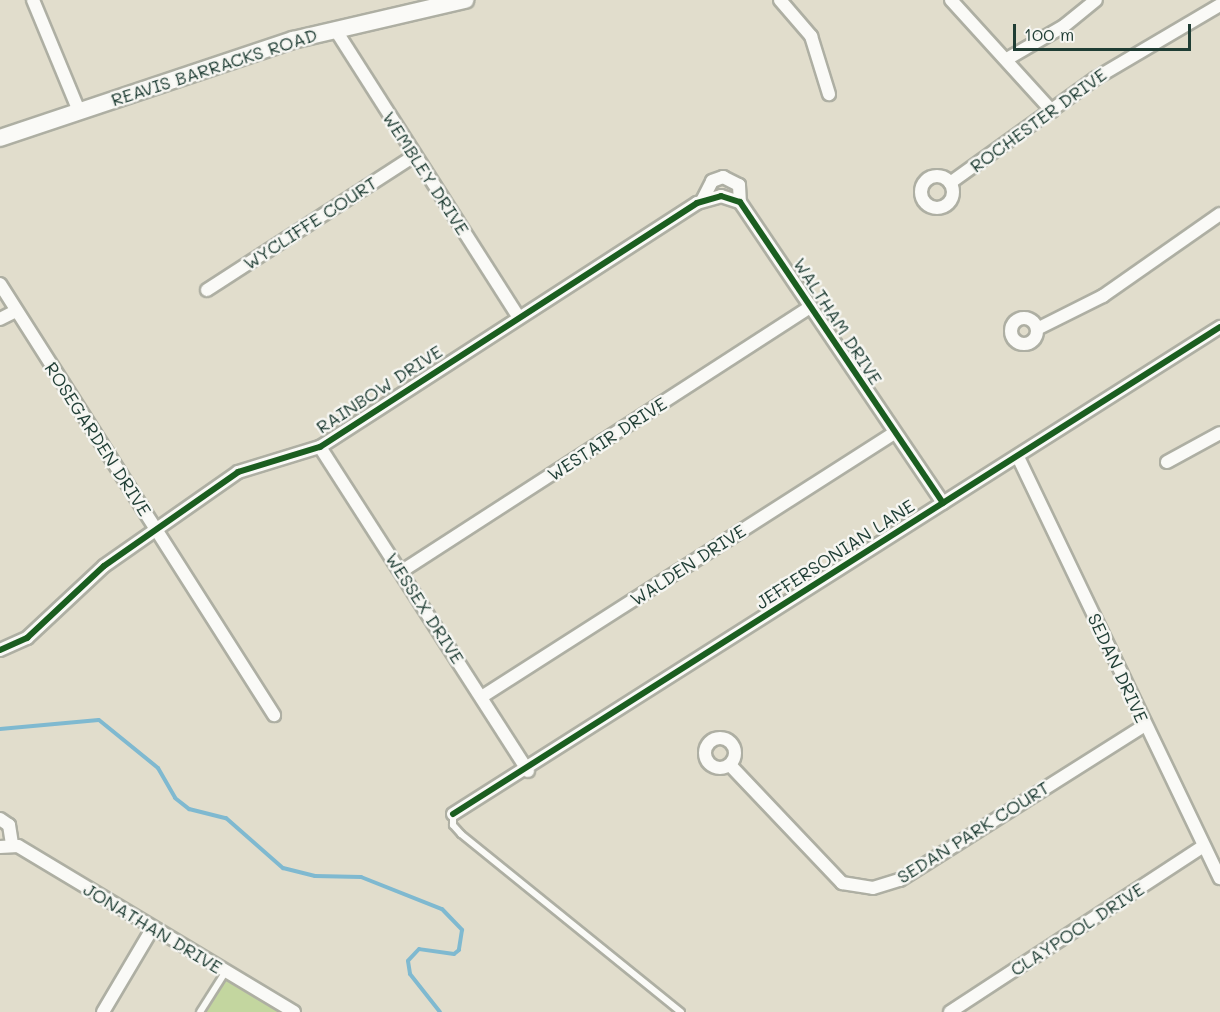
<!DOCTYPE html>
<style>
body{margin:0}
#map{position:relative;width:1220px;height:1012px;overflow:hidden;background:#e1ddcc;font-family:Mali,sans-serif}
div>[style]{position:absolute}
.green>*{inset:0;background:#c3d69f}
.stream>*{height:4px;margin:-2px;padding:0 2px;transform-origin:2px;border-radius:2px;background:#7fb9d0}
.roads{filter:drop-shadow(2px 0 #aeafa3) drop-shadow(-2px 0 #aeafa3) drop-shadow(0 2px #aeafa3) drop-shadow(0 -2px #aeafa3)}
.service>*{height:6px;margin:-3px;padding:0 3px;transform-origin:3px;border-radius:3px;background:#fafaf7}
.minor>*{height:12px;margin:-6px;padding:0 6px;transform-origin:6px;border-radius:6px;background:#fafaf7}
.minor>.ring{margin:-6px;padding:0;box-sizing:content-box;background:none;border:12px solid #fafaf7;border-radius:50%}
.secondary>*{height:16px;margin:-8px;padding:0 8px;transform-origin:8px;border-radius:8px;background:#fafaf7}
.cycleway>*{height:6px;margin:-3px;padding:0 3px;transform-origin:3px;border-radius:3px;background:#1b5e20}
span{translate:-50% -50%;white-space:nowrap;text-align:center;line-height:1.15;-webkit-text-stroke:5px #f6f6f2;paint-order:stroke}
.street-label{font-size:18px;color:#1f3d34}
.scale{position:absolute;left:1013px;top:24px;width:178px;height:27px;box-sizing:border-box;border:3px solid #1f3d34;border-top:0;padding-left:8px;font-size:18px;line-height:21px;white-space:nowrap;color:#1f3d34;-webkit-text-stroke:4px #f6f6f2;paint-order:stroke}
</style>
<div id="map">
<div class="green">
<div style="clip-path:polygon(225px 979px,279px 1012px,205px 1012px)"></div>
</div>
<div class="stream">
<div style="left:0;top:729px;width:99px;rotate:-5.2deg"></div>
<div style="left:99px;top:720px;width:76px;rotate:39.1deg"></div>
<div style="left:158px;top:768px;width:34px;rotate:60deg"></div>
<div style="left:175px;top:798px;width:18px;rotate:38deg"></div>
<div style="left:189px;top:809px;width:38px;rotate:14deg"></div>
<div style="left:226px;top:818px;width:76px;rotate:41.3deg"></div>
<div style="left:283px;top:868px;width:33px;rotate:14deg"></div>
<div style="left:315px;top:876px;width:46px;rotate:1.2deg"></div>
<div style="left:361px;top:877px;width:87px;rotate:21.6deg"></div>
<div style="left:442px;top:909px;width:29px;rotate:46deg"></div>
<div style="left:462px;top:930px;width:20px;rotate:99deg"></div>
<div style="left:459px;top:950px;width:6px;rotate:141deg"></div>
<div style="left:454px;top:954px;width:35px;rotate:-172deg"></div>
<div style="left:419px;top:949px;width:16px;rotate:133deg"></div>
<div style="left:408px;top:961px;width:13px;rotate:81deg"></div>
<div style="left:410px;top:974px;width:48px;rotate:51.7deg"></div>
</div>
<div class="roads">
<div class="service">
<div style="left:453px;top:814px;width:11px;rotate:90deg"></div>
<div style="left:453px;top:825px;width:12px;rotate:48deg"></div>
<div style="left:461px;top:834px;width:283px;rotate:39deg"></div>
<div style="left:200px;top:1012px;width:49px;rotate:-57.6deg"></div>
</div>
<div class="minor">
<div style="left:33px;top:0;width:120px;rotate:67.5deg"></div>
<div style="left:780px;top:0;width:48px;rotate:49.3deg"></div>
<div style="left:811px;top:36px;width:61px;rotate:72.8deg"></div>
<div style="left:951px;top:0;width:150px;rotate:47.7deg"></div>
<div style="left:335px;top:29px;width:340px;rotate:57.5deg"></div>
<div style="left:1007px;top:59px;width:66px;rotate:-30.1deg"></div>
<div style="left:1064px;top:26px;width:41px;rotate:-39.1deg"></div>
<div class="ring" style="left:921px;top:176px;width:20px;height:20px"></div>
<div style="left:950px;top:183px;width:180px;rotate:-35.7deg"></div>
<div style="left:1096px;top:78px;width:144px;rotate:-30.5deg"></div>
<div style="left:702px;top:201px;width:22px;rotate:-63deg"></div>
<div style="left:712px;top:181px;width:12px;rotate:-20deg"></div>
<div style="left:723px;top:177px;width:18px;rotate:27deg"></div>
<div style="left:739px;top:185px;width:17px;rotate:87deg"></div>
<div style="left:0;top:284px;width:511px;rotate:57.55deg"></div>
<div style="left:207px;top:290px;width:247px;rotate:-32.9deg"></div>
<div class="ring" style="left:1011px;top:318px;width:14px;height:14px"></div>
<div style="left:0;top:319px;width:18px;rotate:-27deg"></div>
<div style="left:1037px;top:329px;width:74px;rotate:-26.6deg"></div>
<div style="left:1103px;top:296px;width:143px;rotate:-35deg"></div>
<div style="left:320px;top:447px;width:385px;rotate:57.3deg"></div>
<div style="left:1018px;top:457px;width:467px;rotate:64.4deg"></div>
<div style="left:1167px;top:462px;width:60px;rotate:-28.7deg"></div>
<div style="left:402px;top:571px;width:487px;rotate:-32.9deg"></div>
<div style="left:0;top:650px;width:30px;rotate:-24deg"></div>
<div style="left:27px;top:638px;width:105px;rotate:-43.1deg"></div>
<div style="left:104px;top:566px;width:164px;rotate:-35deg"></div>
<div style="left:238px;top:472px;width:86px;rotate:-17deg"></div>
<div style="left:320px;top:447px;width:449px;rotate:-32.9deg"></div>
<div style="left:697px;top:203px;width:25px;rotate:-16deg"></div>
<div style="left:721px;top:196px;width:20px;rotate:18deg"></div>
<div style="left:740px;top:202px;width:363px;rotate:56deg"></div>
<div style="left:483px;top:696px;width:487px;rotate:-32.6deg"></div>
<div class="ring" style="left:705px;top:738px;width:18px;height:18px"></div>
<div style="left:730px;top:765px;width:163px;rotate:46.5deg"></div>
<div style="left:842px;top:883px;width:31px;rotate:9deg"></div>
<div style="left:873px;top:888px;width:28px;rotate:-17deg"></div>
<div style="left:900px;top:880px;width:290px;rotate:-32.3deg"></div>
<div style="left:453px;top:814px;width:909px;rotate:-32.41deg"></div>
<div style="left:0;top:819px;width:11px;rotate:34deg"></div>
<div style="left:9px;top:825px;width:19px;rotate:81deg"></div>
<div style="left:0;top:847px;width:18px;rotate:-3deg"></div>
<div style="left:18px;top:846px;width:322px;rotate:31deg"></div>
<div style="left:103px;top:1012px;width:96px;rotate:-59.4deg"></div>
<div style="left:950px;top:1012px;width:303px;rotate:-33.2deg"></div>
</div>
<div class="secondary">
<div style="left:0;top:138px;width:309px;rotate:-18.5deg"></div>
<div style="left:293px;top:40px;width:177px;rotate:-13.1deg"></div>
</div>
</div>
<div class="cycleway">
<div style="left:0;top:650px;width:30px;rotate:-24deg"></div>
<div style="left:27px;top:638px;width:105px;rotate:-43.1deg"></div>
<div style="left:104px;top:566px;width:164px;rotate:-35deg"></div>
<div style="left:238px;top:472px;width:86px;rotate:-17deg"></div>
<div style="left:320px;top:447px;width:449px;rotate:-32.9deg"></div>
<div style="left:697px;top:203px;width:25px;rotate:-16deg"></div>
<div style="left:721px;top:196px;width:20px;rotate:18deg"></div>
<div style="left:740px;top:202px;width:363px;rotate:56deg"></div>
<div style="left:453px;top:814px;width:909px;rotate:-32.41deg"></div>
</div>
<div class="street-label">
<span style="left:214px;top:67px;rotate:-18deg">REAVIS BARRACKS ROAD</span>
<span style="left:1038px;top:120px;rotate:-36deg">ROCHESTER DRIVE</span>
<span style="left:426px;top:173px;rotate:57deg">WEMBLEY DRIVE</span>
<span style="left:310px;top:223px;rotate:-33deg">WYCLIFFE COURT</span>
<span style="left:838px;top:321px;rotate:57deg">WALTHAM DRIVE</span>
<span style="left:379px;top:389px;rotate:-33deg">RAINBOW DRIVE</span>
<span style="left:98px;top:439px;rotate:57deg">ROSEGARDEN DRIVE</span>
<span style="left:607px;top:439px;rotate:-33deg">WESTAIR DRIVE</span>
<span style="left:835px;top:554px;rotate:-33deg">JEFFERSONIAN LANE</span>
<span style="left:688px;top:565px;rotate:-33deg">WALDEN DRIVE</span>
<span style="left:425px;top:608px;rotate:57deg">WESSEX DRIVE</span>
<span style="left:1118px;top:668px;rotate:65deg">SEDAN DRIVE</span>
<span style="left:973px;top:832px;rotate:-32deg">SEDAN PARK COURT</span>
<span style="left:153px;top:928px;rotate:31deg">JONATHAN DRIVE</span>
<span style="left:1077px;top:929px;rotate:-33deg">CLAYPOOL DRIVE</span>
</div>
<div class="scale">100 m</div>
</div>
